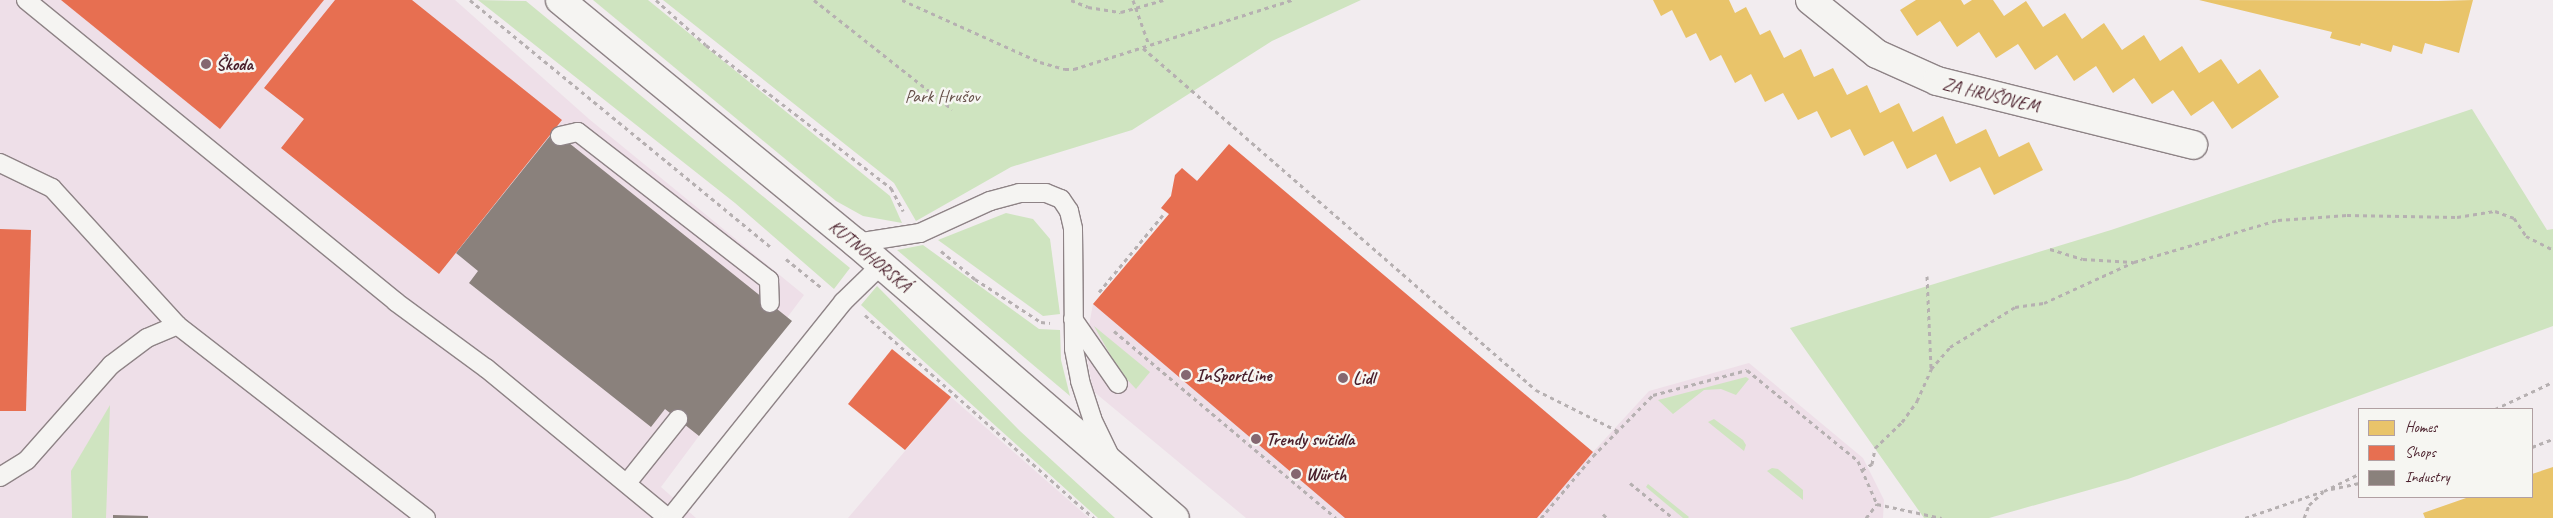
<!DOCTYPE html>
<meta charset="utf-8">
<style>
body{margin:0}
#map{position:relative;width:2553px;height:518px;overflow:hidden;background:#f2ecef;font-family:Caveat,sans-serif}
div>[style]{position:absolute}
.built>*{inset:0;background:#eedfe8}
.green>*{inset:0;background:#cfe4c0}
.homes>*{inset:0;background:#e9c46a}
.shops>*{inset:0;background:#e76f51}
.industry>*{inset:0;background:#8a817c}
.path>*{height:3px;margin-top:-1.5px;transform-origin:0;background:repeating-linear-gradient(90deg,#b6b0b1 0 4px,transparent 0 8px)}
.roads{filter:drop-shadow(1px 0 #8e8386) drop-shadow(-1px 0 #8e8386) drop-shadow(0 1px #8e8386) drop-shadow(0 -1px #8e8386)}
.lane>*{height:18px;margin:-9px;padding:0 9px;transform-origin:9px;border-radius:9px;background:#f5f4f2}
.street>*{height:28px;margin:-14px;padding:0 14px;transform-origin:14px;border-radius:14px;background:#f5f4f2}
.secondary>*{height:28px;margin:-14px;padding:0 14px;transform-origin:14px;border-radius:14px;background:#f5f4f2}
.dots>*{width:14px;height:14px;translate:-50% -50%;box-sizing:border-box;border:2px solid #f6f6f2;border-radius:50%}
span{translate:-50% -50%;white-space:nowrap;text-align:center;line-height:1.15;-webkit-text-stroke:5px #f6f6f2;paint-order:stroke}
.poi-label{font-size:18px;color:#4a1f2b;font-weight:700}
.left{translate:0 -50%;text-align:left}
.street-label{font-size:18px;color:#4a1f2b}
.park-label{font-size:18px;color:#644e47}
.legend{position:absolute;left:2358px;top:408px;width:175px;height:90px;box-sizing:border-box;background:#f6f6f2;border:1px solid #b1a0a2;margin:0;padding:6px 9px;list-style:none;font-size:15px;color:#4a1f2b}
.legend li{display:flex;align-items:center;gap:10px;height:25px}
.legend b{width:25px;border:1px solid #b1a0a2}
</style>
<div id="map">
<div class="built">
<div style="clip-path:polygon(0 0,455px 0,589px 119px,804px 295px,661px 487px,696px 518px,0 518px)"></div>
<div style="clip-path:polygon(1229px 144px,1593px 452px,1649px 391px,1749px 363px,1863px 458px,1884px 500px,1883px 518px,1246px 518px,1093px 391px,1085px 347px,1093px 304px,1169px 215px,1161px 208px,1171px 196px,1175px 175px,1182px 168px,1198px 181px)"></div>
<div style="clip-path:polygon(951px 397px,1089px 518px,848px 518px)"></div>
</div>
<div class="green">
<div style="clip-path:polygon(478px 0,526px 1px,850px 268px,834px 289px,735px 203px)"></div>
<div style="clip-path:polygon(593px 0,648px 0,890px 196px,902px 223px,863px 216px,836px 201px)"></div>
<div style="clip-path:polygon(663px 0,1361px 0,1272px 41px,1132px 130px,1011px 167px,916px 221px,894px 183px)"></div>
<div style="clip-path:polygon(2472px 109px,2547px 230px,2553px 229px,2553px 326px,2128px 479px,1989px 518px,1924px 518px,1790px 328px,2111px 230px)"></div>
<div style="clip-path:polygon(1006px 213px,1033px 219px,1050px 239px,1060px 314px,1043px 316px,938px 240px)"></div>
<div style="clip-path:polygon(923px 245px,1039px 329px,1060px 330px,1061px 360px,1070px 396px,897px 250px)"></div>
<div style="clip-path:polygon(877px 286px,1020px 431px,1115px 518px,1098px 518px,861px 305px)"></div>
<div style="clip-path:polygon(1094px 326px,1150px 372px,1136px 389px,1120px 372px)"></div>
<div style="clip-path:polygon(1746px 377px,1749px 379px,1736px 395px,1721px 389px,1704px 390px,1673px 414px,1658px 400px)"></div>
<div style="clip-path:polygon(110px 405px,106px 518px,72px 518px,71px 471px)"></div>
<div style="clip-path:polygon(1714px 419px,1743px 440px,1746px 445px,1744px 451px,1708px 422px)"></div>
<div style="clip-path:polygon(1772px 468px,1778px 469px,1803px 490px,1803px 500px,1767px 471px)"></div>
<div style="clip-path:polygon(1648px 484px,1689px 517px,1688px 518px,1683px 518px,1646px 487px)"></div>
</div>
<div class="homes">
<div style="clip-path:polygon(1653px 0,1729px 0,1735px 13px,1746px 7px,1760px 35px,1770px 30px,1784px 58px,1801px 49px,1814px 77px,1833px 68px,1847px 95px,1867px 85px,1880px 113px,1899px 103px,1913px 132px,1943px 116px,1956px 144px,1986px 129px,1999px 157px,2029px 142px,2043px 170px,1994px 195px,1980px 167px,1950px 182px,1936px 154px,1907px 169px,1893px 141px,1864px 156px,1850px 129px,1831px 138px,1817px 111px,1798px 120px,1783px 93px,1765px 102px,1751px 74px,1735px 83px,1721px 55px,1710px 61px,1696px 33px,1686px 38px,1672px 10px,1661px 16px)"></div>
<div style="clip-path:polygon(1916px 0,1961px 0,1964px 5px,1972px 0,1993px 0,2004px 16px,2026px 1px,2043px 27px,2065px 13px,2082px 39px,2104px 23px,2122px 50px,2144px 35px,2160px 61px,2182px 46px,2199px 73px,2221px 59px,2238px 84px,2260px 69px,2279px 97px,2232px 129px,2213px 101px,2191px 116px,2173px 90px,2152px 104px,2134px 78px,2113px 93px,2096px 66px,2074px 81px,2057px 55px,2035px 70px,2018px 44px,1996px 58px,1979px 32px,1957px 47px,1940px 21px,1917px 36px,1900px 10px)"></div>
<div style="clip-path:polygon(2199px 0,2438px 1px,2473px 0,2459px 53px,2425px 43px,2422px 54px,2393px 45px,2391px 52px,2361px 43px,2360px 46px,2330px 38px,2332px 32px)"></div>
<div style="clip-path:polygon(2553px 467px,2553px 518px,2425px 518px,2423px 513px,2469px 497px,2532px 497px,2532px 474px)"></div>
</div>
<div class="shops">
<div style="clip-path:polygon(61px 0,324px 0,220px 129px)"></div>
<div style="clip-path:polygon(335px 0,412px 0,562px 120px,439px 274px,281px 148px,304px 119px,264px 88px)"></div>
<div style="clip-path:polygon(1229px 144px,1593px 452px,1537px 518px,1345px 518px,1093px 304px,1169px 214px,1161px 208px,1171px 196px,1175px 175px,1182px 168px,1197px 181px)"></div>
<div style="clip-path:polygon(0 229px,31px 230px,26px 411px,0 411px)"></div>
<div style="clip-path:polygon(892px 349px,951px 397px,905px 450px,848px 404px)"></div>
</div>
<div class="industry">
<div style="clip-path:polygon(554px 131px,792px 321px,699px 436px,665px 409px,651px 427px,469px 283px,478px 271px,456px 253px)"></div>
<div style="clip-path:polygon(113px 515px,148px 516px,148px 518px,113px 518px)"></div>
</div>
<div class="path">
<div style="left:470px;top:0;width:389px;rotate:39.4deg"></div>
<div style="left:656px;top:0;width:67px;rotate:42deg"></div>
<div style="left:706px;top:45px;width:234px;rotate:37.7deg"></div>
<div style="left:891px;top:188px;width:26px;rotate:62deg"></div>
<div style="left:814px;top:0;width:176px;rotate:38.3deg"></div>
<div style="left:902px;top:0;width:151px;rotate:24.2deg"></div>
<div style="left:1040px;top:62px;width:26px;rotate:16deg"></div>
<div style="left:1065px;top:69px;width:9px"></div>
<div style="left:1074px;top:69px;width:229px;rotate:-17.6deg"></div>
<div style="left:1071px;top:0;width:18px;rotate:22deg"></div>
<div style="left:1088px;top:7px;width:33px;rotate:9deg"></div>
<div style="left:1121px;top:12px;width:44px;rotate:-15.9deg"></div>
<div style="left:1133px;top:0;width:48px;rotate:70.4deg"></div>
<div style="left:1143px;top:48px;width:521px;rotate:41.03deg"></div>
<div style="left:1536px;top:390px;width:92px;rotate:26.6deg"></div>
<div style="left:2050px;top:249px;width:34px;rotate:17deg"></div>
<div style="left:2083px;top:259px;width:50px;rotate:3.4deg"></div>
<div style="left:941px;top:251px;width:44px;rotate:39.5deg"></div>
<div style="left:975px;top:279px;width:79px;rotate:33.1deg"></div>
<div style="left:1041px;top:322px;width:9px;rotate:6deg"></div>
<div style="left:786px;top:259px;width:46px;rotate:38.9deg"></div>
<div style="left:1927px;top:276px;width:92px;rotate:87.5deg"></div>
<div style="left:1099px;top:292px;width:100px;rotate:-50.3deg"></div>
<div style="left:865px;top:315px;width:306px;rotate:41.6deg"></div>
<div style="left:1114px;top:331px;width:290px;rotate:40.1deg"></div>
<div style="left:2495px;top:409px;width:64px;rotate:-25deg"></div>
<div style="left:2532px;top:447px;width:22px;rotate:-21deg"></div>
<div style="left:1862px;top:470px;width:12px;rotate:-31deg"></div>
<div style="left:1872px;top:464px;width:16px;rotate:-79deg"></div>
<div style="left:1875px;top:448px;width:37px;rotate:-44deg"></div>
<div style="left:1902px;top:422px;width:26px;rotate:-54deg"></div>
<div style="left:1917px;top:401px;width:35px;rotate:-66deg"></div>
<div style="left:1931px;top:369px;width:29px;rotate:-49deg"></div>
<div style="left:1950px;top:347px;width:76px;rotate:-31.6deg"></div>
<div style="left:2015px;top:307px;width:29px;rotate:-8deg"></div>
<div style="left:2044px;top:303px;width:99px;rotate:-24.5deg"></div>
<div style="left:2134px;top:262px;width:150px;rotate:-16.3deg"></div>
<div style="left:2278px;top:220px;width:69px;rotate:-4.1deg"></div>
<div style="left:2347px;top:215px;width:110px;rotate:1deg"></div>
<div style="left:2457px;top:217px;width:38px;rotate:-9deg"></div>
<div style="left:2495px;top:211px;width:20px;rotate:20deg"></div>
<div style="left:2514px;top:218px;width:22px;rotate:56deg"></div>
<div style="left:2526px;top:236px;width:30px;rotate:27deg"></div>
<div style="left:1630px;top:483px;width:55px;rotate:39.1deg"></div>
<div style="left:2331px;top:489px;width:29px;rotate:-12deg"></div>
<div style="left:1603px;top:514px;width:6px;rotate:45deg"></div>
<div style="left:1541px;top:518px;width:81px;rotate:-50deg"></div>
<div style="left:1593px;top:456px;width:86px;rotate:-45.5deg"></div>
<div style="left:1653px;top:395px;width:97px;rotate:-14.9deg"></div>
<div style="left:1747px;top:370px;width:144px;rotate:39.3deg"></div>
<div style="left:1858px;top:461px;width:47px;rotate:66.2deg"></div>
<div style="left:1877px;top:504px;width:66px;rotate:12.3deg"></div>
<div style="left:1866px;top:518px;width:18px;rotate:-52deg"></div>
<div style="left:2245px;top:518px;width:83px;rotate:-18.9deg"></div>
<div style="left:2324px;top:491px;width:39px;rotate:-26deg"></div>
<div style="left:2304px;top:518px;width:14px;rotate:-69deg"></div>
<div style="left:2309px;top:505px;width:19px;rotate:-43deg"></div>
</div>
<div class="roads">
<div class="lane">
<div style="left:26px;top:0;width:478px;rotate:39.2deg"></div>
<div style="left:396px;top:302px;width:112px;rotate:36.3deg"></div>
<div style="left:486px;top:368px;width:236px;rotate:39.5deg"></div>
<div style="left:560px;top:136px;width:18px;rotate:-13deg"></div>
<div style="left:578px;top:132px;width:242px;rotate:37.8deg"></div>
<div style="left:769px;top:280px;width:23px;rotate:88deg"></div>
<div style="left:0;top:163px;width:58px;rotate:25.7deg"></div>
<div style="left:52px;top:188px;width:185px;rotate:47.6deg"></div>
<div style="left:856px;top:243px;width:65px;rotate:-8.9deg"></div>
<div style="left:920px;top:233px;width:77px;rotate:-24.6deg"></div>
<div style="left:990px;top:201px;width:30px;rotate:-15deg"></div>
<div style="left:1019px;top:193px;width:27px"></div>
<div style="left:1046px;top:193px;width:16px;rotate:22deg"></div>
<div style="left:1061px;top:199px;width:14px;rotate:56deg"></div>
<div style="left:1069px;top:211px;width:18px;rotate:77deg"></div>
<div style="left:1073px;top:229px;width:120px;rotate:89.5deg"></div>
<div style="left:1074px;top:349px;width:33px;rotate:79deg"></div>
<div style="left:1080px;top:381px;width:40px;rotate:72deg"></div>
<div style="left:1092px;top:419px;width:41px;rotate:64.1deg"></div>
<div style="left:1073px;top:319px;width:79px;rotate:55.3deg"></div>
<div style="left:0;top:477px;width:32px;rotate:-32deg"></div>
<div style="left:27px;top:460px;width:127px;rotate:-48.5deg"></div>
<div style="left:111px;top:365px;width:45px;rotate:-36.9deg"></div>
<div style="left:147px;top:338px;width:33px;rotate:-23deg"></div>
<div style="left:177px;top:325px;width:315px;rotate:37.8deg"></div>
<div style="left:627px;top:483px;width:82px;rotate:-51.4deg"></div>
<div style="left:670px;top:518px;width:277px;rotate:-51.3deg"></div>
<div style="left:843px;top:302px;width:53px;rotate:-44.2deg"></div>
</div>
<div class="street">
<div style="left:1810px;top:0;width:86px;rotate:38.9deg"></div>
<div style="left:1877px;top:54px;width:66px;rotate:24.2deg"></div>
<div style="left:1937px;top:81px;width:264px;rotate:14deg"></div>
</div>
<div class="secondary">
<div style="left:560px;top:0;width:383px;rotate:39.4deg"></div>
<div style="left:856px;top:243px;width:421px;rotate:40.8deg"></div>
</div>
</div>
<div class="dots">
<div style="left:206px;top:64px;background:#856770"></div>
<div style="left:1186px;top:375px;background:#856770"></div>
<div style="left:1343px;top:378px;background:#856770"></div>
<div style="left:1256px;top:439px;background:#856770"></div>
<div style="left:1296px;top:474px;background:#856770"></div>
</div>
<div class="poi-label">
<span class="left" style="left:216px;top:64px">Škoda</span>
<span class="left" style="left:1196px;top:375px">InSportLine</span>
<span class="left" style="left:1353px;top:378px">Lidl</span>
<span class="left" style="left:1266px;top:439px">Trendy svítidla</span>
<span class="left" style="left:1306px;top:474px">Würth</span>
</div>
<div class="street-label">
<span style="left:1991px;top:95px;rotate:14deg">ZA HRUŠOVEM</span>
<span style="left:870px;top:256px;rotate:40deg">KUTNOHORSKÁ</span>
</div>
<div class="park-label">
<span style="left:942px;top:96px">Park Hrušov</span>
</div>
<ul class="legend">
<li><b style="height:14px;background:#e9c46a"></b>Homes</li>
<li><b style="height:14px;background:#e76f51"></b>Shops</li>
<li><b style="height:14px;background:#8a817c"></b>Industry</li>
</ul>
</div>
